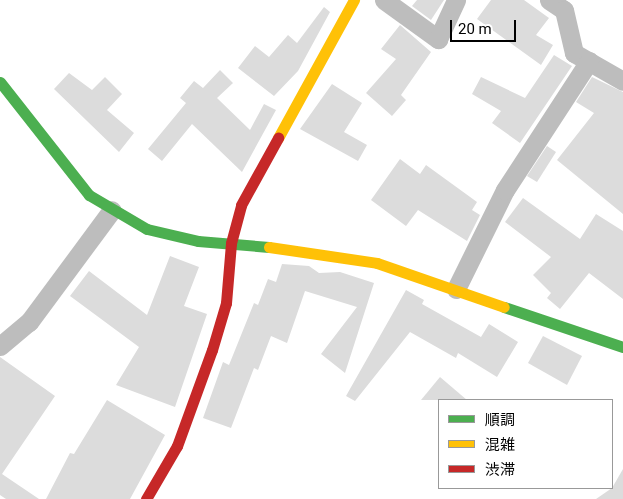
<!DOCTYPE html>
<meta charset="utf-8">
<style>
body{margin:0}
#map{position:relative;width:623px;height:499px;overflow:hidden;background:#fff;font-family:Roboto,"Noto Sans JP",sans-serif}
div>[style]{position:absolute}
.building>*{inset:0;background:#dcdcdc}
.street>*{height:19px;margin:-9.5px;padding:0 9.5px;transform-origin:9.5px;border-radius:9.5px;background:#bdbdbd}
.fast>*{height:11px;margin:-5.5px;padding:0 5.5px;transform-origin:5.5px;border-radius:5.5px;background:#4caf50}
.slow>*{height:11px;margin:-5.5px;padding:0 5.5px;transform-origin:5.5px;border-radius:5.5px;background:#ffc107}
.jam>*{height:11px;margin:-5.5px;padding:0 5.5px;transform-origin:5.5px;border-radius:5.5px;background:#c62828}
span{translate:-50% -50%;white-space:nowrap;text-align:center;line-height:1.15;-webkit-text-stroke:4px #fff;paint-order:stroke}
.legend{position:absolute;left:438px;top:399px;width:175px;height:90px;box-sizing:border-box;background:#fff;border:1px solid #999;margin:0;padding:6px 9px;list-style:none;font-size:15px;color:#000}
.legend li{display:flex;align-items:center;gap:10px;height:25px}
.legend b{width:25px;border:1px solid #999}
.scale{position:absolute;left:450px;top:20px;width:66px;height:22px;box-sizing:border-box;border:2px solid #000;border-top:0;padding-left:6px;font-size:15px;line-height:18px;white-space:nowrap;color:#000;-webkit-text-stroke:4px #fff;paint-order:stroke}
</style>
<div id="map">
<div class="building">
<div style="clip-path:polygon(417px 0,444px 0,431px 20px,412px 6px)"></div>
<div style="clip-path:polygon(491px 0,524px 0,549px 18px,536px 35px,553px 45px,541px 65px,477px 19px)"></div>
<div style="clip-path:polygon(324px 7px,330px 12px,298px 71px,274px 96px,238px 68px,255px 46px,269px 57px,288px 35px,297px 43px)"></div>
<div style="clip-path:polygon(400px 25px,431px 52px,401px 95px,406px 100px,392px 116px,366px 93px,396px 59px,381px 49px)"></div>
<div style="clip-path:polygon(554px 55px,572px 66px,520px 143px,492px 123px,501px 111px,472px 94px,481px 77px,525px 98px)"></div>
<div style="clip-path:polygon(220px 70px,233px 83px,217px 98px,250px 130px,264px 104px,276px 110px,242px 172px,192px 124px,162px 161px,148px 149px,186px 103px,180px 98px,194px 81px,203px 88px)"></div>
<div style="clip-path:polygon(69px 73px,92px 90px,105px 77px,122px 94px,107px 110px,134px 133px,119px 152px,54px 89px)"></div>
<div style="clip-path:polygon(592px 77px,623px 92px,623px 214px,557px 160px,594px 113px,576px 102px)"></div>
<div style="clip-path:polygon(332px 84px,362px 103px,344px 132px,367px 145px,358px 161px,300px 129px)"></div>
<div style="clip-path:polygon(547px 146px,556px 152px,537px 182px,527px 176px)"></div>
<div style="clip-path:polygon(400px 159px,420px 174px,426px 165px,477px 202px,472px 210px,480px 215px,467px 241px,418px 210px,406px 226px,371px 200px)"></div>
<div style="clip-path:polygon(523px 198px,580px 239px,596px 214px,623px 231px,623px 299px,589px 273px,560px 309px,547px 298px,551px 293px,533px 275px,551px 257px,505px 222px)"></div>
<div style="clip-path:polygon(170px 256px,199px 267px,184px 306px,207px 314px,175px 407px,116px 385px,139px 347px,70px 296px,89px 271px,147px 315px)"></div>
<div style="clip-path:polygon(282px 264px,309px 266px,319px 273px,340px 272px,374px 283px,345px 373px,321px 354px,357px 307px,305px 291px,287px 343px,271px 336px,258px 370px,254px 368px,231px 428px,203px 418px,223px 362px,229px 365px,254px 303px,258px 305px,268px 279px,276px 282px)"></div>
<div style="clip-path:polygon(406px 290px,424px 300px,422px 304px,481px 337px,489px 324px,518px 342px,497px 377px,458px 353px,456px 358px,410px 332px,355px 401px,346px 396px)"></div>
<div style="clip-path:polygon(543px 336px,582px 356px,567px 385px,528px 363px)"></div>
<div style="clip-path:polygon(0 357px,55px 396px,2px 474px,39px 499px,6px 499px,0 495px)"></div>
<div style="clip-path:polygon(440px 377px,467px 400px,421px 400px)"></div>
<div style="clip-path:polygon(107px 400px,165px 435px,130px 499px,46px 499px,70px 453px,74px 454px)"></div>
<div style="clip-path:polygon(623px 469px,623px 499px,596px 499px,612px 488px)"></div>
</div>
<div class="street">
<div style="left:384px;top:0;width:67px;rotate:35.8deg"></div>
<div style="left:438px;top:39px;width:43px;rotate:-65.2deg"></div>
<div style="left:549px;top:0;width:18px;rotate:34deg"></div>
<div style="left:564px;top:10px;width:44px;rotate:76.9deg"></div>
<div style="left:574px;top:53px;width:56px;rotate:29.7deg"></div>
<div style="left:456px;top:289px;width:110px;rotate:-63.7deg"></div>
<div style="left:505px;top:190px;width:154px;rotate:-56.9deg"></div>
<div style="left:0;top:346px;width:38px;rotate:-40deg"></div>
<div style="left:29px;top:322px;width:139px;rotate:-53.5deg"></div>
</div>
<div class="fast">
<div style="left:0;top:82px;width:144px;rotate:51.8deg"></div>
<div style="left:89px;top:195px;width:67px;rotate:30.4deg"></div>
<div style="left:147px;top:229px;width:52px;rotate:13.2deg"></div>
<div style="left:198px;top:241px;width:71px;rotate:4.8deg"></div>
<div style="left:504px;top:307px;width:126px;rotate:18.6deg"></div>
</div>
<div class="slow">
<div style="left:278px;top:138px;width:158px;rotate:-61.2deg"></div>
<div style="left:269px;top:247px;width:109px;rotate:8.4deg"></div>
<div style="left:377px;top:263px;width:134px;rotate:19.1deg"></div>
</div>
<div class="jam">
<div style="left:146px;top:499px;width:61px;rotate:-59.7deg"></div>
<div style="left:177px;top:446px;width:102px;rotate:-70deg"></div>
<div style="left:212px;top:350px;width:49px;rotate:-73.4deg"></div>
<div style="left:226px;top:303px;width:60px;rotate:-85.2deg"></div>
<div style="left:231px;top:243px;width:39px;rotate:-75deg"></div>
<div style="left:241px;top:205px;width:77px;rotate:-61.1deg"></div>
</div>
<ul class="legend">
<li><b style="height:6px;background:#4caf50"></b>順調</li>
<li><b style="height:6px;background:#ffc107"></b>混雑</li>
<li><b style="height:6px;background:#c62828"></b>渋滞</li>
</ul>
<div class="scale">20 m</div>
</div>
